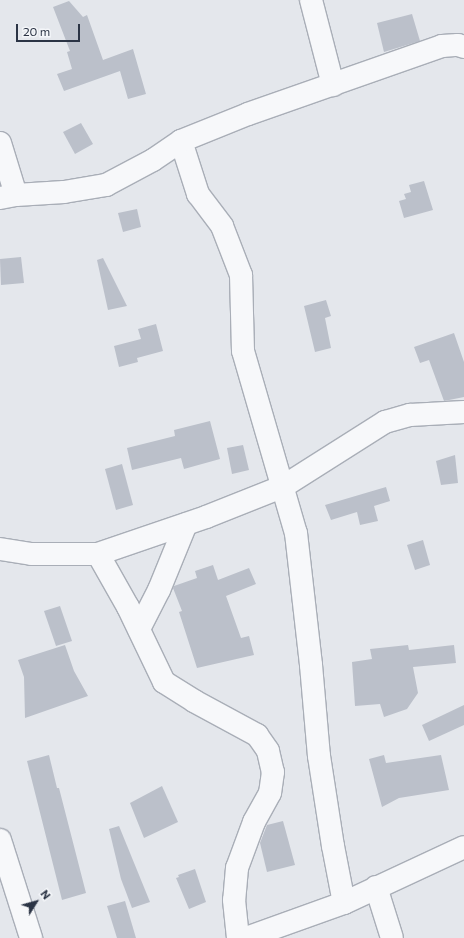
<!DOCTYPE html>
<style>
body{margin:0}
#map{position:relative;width:464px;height:938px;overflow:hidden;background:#e4e7ec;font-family:Commissioner,sans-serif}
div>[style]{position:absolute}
.building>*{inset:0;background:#bbc0ca}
.roads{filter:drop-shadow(1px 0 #a9aeb7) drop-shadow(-1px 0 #a9aeb7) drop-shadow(0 1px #a9aeb7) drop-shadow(0 -1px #a9aeb7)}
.minor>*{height:22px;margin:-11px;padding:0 11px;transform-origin:11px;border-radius:11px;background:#f7f8fa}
span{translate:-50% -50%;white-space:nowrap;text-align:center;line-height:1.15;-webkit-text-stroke:3.5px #f4f6f9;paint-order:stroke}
.north{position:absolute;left:16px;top:882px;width:40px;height:40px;-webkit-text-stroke:3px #f4f6f9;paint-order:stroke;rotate:53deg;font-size:11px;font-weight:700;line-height:16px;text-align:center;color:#2b3445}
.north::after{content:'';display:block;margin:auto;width:14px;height:18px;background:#2b3445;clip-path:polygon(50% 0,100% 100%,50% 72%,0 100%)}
.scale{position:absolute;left:16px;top:24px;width:64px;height:18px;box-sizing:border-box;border:2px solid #2b3445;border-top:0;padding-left:5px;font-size:12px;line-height:14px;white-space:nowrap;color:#2b3445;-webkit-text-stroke:3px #f4f6f9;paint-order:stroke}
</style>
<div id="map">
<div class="building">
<div style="clip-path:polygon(69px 1px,83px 17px,87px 15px,103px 60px,133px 49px,146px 94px,128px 99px,120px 71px,64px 91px,57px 74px,72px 69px,67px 52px,70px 51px,53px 7px)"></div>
<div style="clip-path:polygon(412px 14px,420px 41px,384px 52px,377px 23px)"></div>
<div style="clip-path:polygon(81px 123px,93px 144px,75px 154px,63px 132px)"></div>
<div style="clip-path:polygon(424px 181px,433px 210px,404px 218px,399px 201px,406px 199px,404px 194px,411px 192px,409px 185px)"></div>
<div style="clip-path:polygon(137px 209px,141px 227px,123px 232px,118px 213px)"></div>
<div style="clip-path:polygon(21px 257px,24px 283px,1px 285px,0 259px)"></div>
<div style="clip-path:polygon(103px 258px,127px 306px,108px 310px,97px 260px)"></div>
<div style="clip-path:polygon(326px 300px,331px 316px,325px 318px,331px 348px,315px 352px,304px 306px)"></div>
<div style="clip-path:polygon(156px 324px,163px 351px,137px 358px,138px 362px,119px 367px,114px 346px,141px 339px,138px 329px)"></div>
<div style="clip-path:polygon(454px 333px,464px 362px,464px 397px,444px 401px,429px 360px,420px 363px,414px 347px)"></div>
<div style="clip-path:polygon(210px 421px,220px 459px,184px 469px,181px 458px,132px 470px,127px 448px,175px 436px,174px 430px)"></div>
<div style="clip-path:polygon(243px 445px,249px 470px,232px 474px,227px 448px)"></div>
<div style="clip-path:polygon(455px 455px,458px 483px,441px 485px,436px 461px)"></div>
<div style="clip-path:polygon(122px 464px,133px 505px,116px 510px,105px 469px)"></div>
<div style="clip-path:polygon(386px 487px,390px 501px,374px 506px,378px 521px,360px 525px,357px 512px,331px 520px,325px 505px)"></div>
<div style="clip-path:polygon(423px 540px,430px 565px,415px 570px,407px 545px)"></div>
<div style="clip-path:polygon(213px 565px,218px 580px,249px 568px,256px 584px,226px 596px,241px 638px,249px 636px,254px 655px,197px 668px,179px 612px,182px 611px,173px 588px,174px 586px,197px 578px,195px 571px)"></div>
<div style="clip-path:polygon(60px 606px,72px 641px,56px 646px,44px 611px)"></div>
<div style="clip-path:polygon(65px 645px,74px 671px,88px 696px,25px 718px,24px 677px,18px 660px)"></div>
<div style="clip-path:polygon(408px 645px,409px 650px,454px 645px,456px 663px,413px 667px,418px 693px,407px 709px,384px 717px,380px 704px,355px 706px,352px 662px,372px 659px,370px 649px)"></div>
<div style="clip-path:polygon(464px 705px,464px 725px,429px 741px,422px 725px)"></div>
<div style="clip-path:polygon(49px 755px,57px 788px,59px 788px,86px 893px,62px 900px,27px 761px)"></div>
<div style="clip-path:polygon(384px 755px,386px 763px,441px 755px,449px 790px,399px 798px,382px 807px,369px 759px)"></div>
<div style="clip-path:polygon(162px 786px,178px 822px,144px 838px,130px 803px)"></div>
<div style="clip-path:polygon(283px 821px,295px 865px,267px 872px,260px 843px,267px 825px)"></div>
<div style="clip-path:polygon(119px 826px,150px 902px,132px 908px,121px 879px,109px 829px)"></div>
<div style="clip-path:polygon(195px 869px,206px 902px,189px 909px,176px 878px,179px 877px,178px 875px)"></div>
<div style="clip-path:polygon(125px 901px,136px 938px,117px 938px,107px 906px)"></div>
</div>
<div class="roads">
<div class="minor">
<div style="left:311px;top:0;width:88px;rotate:75.5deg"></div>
<div style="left:181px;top:141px;width:56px;rotate:72.2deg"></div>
<div style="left:198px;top:194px;width:40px;rotate:53deg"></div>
<div style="left:222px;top:226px;width:53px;rotate:68.8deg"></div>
<div style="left:241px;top:275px;width:76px;rotate:88.5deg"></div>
<div style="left:243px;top:351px;width:190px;rotate:73.8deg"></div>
<div style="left:296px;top:533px;width:133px;rotate:83.5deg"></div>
<div style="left:311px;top:665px;width:91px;rotate:85deg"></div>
<div style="left:319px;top:756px;width:91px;rotate:81.2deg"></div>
<div style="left:333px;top:846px;width:58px;rotate:79.1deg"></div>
<div style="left:0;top:143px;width:54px;rotate:72.9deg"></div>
<div style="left:0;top:198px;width:16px;rotate:-11deg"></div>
<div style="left:16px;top:195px;width:48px;rotate:-3.6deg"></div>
<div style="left:64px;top:192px;width:43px;rotate:-9.5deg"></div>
<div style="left:106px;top:185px;width:53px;rotate:-28deg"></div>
<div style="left:153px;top:160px;width:34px;rotate:-34deg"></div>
<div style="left:181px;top:141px;width:72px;rotate:-21.9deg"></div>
<div style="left:248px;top:114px;width:206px;rotate:-19.3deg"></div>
<div style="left:442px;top:46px;width:16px;rotate:-4deg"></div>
<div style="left:458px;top:45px;width:6px;rotate:18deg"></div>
<div style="left:0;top:549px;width:32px;rotate:9deg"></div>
<div style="left:32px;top:554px;width:66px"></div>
<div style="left:98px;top:554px;width:114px;rotate:-18.9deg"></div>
<div style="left:206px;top:517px;width:84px;rotate:-21.7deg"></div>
<div style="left:284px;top:486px;width:120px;rotate:-32.4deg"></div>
<div style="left:385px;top:422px;width:26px;rotate:-16deg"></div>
<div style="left:410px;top:415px;width:54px;rotate:-3.2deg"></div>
<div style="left:98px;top:554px;width:61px;rotate:60.5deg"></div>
<div style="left:128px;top:607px;width:83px;rotate:64.4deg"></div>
<div style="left:164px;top:682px;width:36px;rotate:32deg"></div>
<div style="left:194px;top:701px;width:72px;rotate:28.4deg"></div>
<div style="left:257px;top:735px;width:19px;rotate:55deg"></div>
<div style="left:268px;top:751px;width:22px;rotate:77deg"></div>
<div style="left:273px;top:772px;width:21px;rotate:98deg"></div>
<div style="left:270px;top:793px;width:33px;rotate:119deg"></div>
<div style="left:254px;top:822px;width:49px;rotate:110.3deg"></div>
<div style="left:237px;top:868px;width:32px;rotate:95deg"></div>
<div style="left:234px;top:900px;width:38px;rotate:84deg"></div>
<div style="left:139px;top:629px;width:44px;rotate:-62.9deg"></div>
<div style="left:159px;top:590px;width:71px;rotate:-67.8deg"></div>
<div style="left:0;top:840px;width:103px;rotate:72.4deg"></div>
<div style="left:376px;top:887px;width:53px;rotate:72.6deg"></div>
<div style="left:246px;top:938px;width:104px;rotate:-19.7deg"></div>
<div style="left:344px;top:903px;width:132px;rotate:-25deg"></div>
</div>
</div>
<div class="north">N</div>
<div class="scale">20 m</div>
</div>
